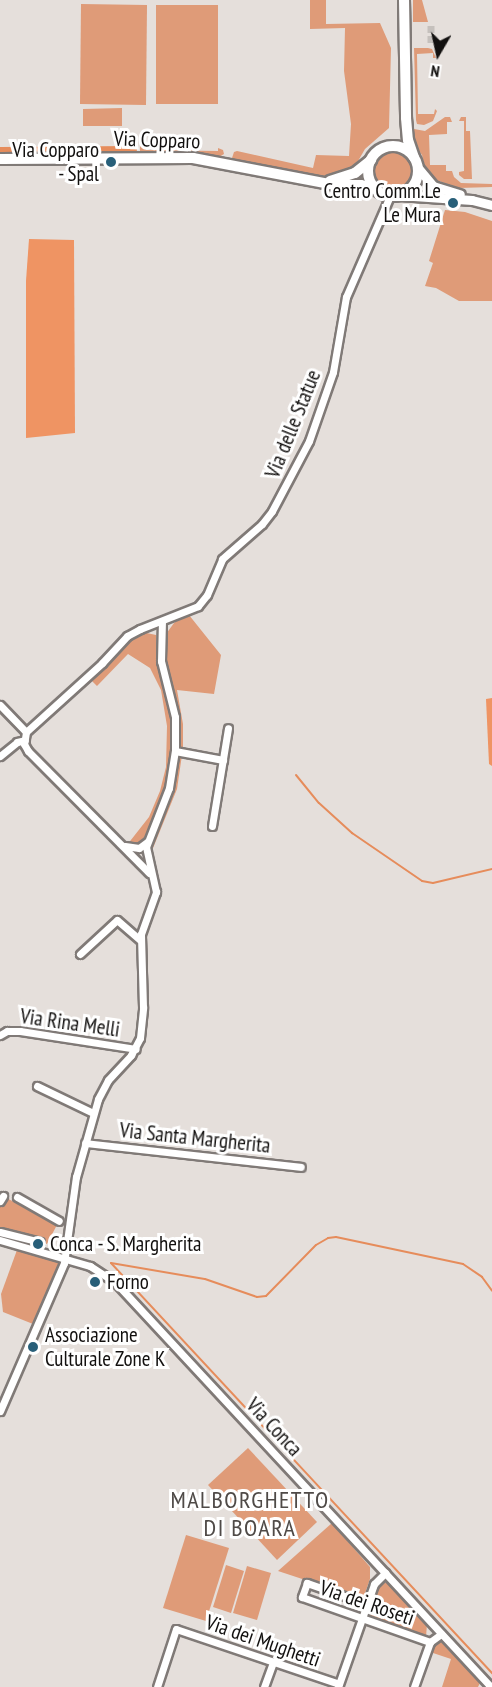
<!DOCTYPE html>
<style>
body{margin:0}
#map{position:relative;width:492px;height:1687px;overflow:hidden;background:#e5dfdb;font-family:"PT Sans Narrow",sans-serif}
div>[style]{position:absolute}
.green>*{inset:0;background:#df9b78}
.round{border-radius:50%}
.forest>*{inset:0;background:#ef9463}
.stream>*{height:2px;margin:-1px;padding:0 1px;transform-origin:1px;border-radius:1px;background:#e68c5b}
.canal>*{height:7px;margin:-3.5px;padding:0 3.5px;transform-origin:3.5px;border-radius:3.5px;background:#e68c5b}
.street-tunnel>*{height:7px;margin-top:-3.5px;transform-origin:0;background:repeating-linear-gradient(90deg,#c5c0bc 0 7px,transparent 0 10.5px)}
.roads{filter:drop-shadow(2px 0 #807a77) drop-shadow(-2px 0 #807a77) drop-shadow(0 2px #807a77) drop-shadow(0 -2px #807a77)}
.street>*{height:7px;margin:-3.5px;padding:0 3.5px;transform-origin:3.5px;border-radius:3.5px;background:#fff}
.secondary>*{height:9px;margin:-4.5px;padding:0 4.5px;transform-origin:4.5px;border-radius:4.5px;background:#fff}
.primary>*{height:10px;margin:-5px;padding:0 5px;transform-origin:5px;border-radius:5px;background:#fff}
.primary>.ring{margin:-5px;padding:0;box-sizing:content-box;background:none;border:10px solid #fff;border-radius:50%}
.dots>*{width:16px;height:16px;translate:-50% -50%;box-sizing:border-box;border:3px solid #fff;border-radius:50%}
span{translate:-50% -50%;white-space:nowrap;text-align:center;line-height:1.15;-webkit-text-stroke:6px #fff;paint-order:stroke}
.street-label{font-size:21px;color:#12100f}
.poi-label{font-size:21px;color:#12100f}
.right{translate:-100% -50%;text-align:right}
.left{translate:0 -50%;text-align:left}
.quarter-label{font-size:24px;color:#4f4a47;letter-spacing:1.5px}
.north{position:absolute;left:408px;top:24px;width:60px;height:60px;-webkit-text-stroke:4px #fff;paint-order:stroke;rotate:189deg;font-size:16px;font-weight:700;line-height:24px;text-align:center;color:#12100f}
.north::after{content:'';display:block;margin:auto;width:21px;height:27px;background:#12100f;clip-path:polygon(50% 0,100% 100%,50% 72%,0 100%)}
</style>
<div id="map">
<div class="green">
<div style="clip-path:polygon(310px 0,326px 0,326px 24px,380px 23px,391px 48px,389px 128px,365px 149px,354px 168px,326px 178px,235px 162px,232px 158px,234px 152px,237px 151px,313px 168px,316px 155px,349px 156px,351px 124px,344px 71px,345px 28px,310px 29px)"></div>
<div style="clip-path:polygon(413px 0,422px 0,428px 22px,413px 22px)"></div>
<div style="clip-path:polygon(81px 4px,147px 5px,146px 105px,80px 104px)"></div>
<div style="clip-path:polygon(156px 5px,218px 5px,218px 104px,156px 104px)"></div>
<div style="clip-path:polygon(414px 48px,428px 48px,432px 49px,436px 58px,433px 58px,433px 53px,417px 54px,418px 114px,434px 114px,435px 109px,437px 111px,433px 121px,424px 125px,417px 124px,416px 120px)"></div>
<div style="clip-path:polygon(122px 108px,122px 126px,83px 126px,83px 109px)"></div>
<div style="clip-path:polygon(445px 117px,450px 117px,452px 122px,447px 122px,447px 134px,429px 135px,430px 165px,446px 165px,446px 171px,452px 171px,454px 177px,461px 183px,492px 184px,492px 187px,459px 188px,439px 181px,435px 185px,426px 173px,422px 155px,411px 140px,410px 124px,414px 129px,425px 131px)"></div>
<div style="clip-path:polygon(461px 117px,466px 117px,466px 131px,470px 131px,472px 179px,464px 179px,459px 175px,459px 172px,464px 171px,464px 121px,459px 121px)"></div>
<div style="clip-path:polygon(140px 142px,146px 143px,146px 150px,218px 151px,218px 148px,223px 150px,224px 154px,219px 157px,140px 153px)"></div>
<div class="round" style="left:373px;top:151px;width:40px;height:40px"></div>
<div style="clip-path:polygon(445px 210px,465px 212px,492px 221px,492px 301px,459px 301px,436px 288px,425px 286px,433px 263px,429px 261px)"></div>
<div style="clip-path:polygon(185px 615px,186px 618px,189px 615px,221px 655px,214px 694px,177px 690px,183px 724px,183px 748px,179px 747px,178px 719px,163px 656px,166px 634px,174px 623px)"></div>
<div style="clip-path:polygon(142px 632px,156px 635px,157px 664px,171px 710px,172px 751px,161px 802px,144px 840px,138px 846px,127px 845px,149px 817px,160px 791px,166px 767px,167px 726px,161px 690px,150px 668px,128px 654px,97px 686px,91px 680px,128px 640px)"></div>
<div style="clip-path:polygon(178px 754px,182px 755px,177px 789px,151px 853px,151px 842px,174px 783px)"></div>
<div style="clip-path:polygon(3px 1196px,14px 1202px,17px 1197px,59px 1221px,47px 1244px,0 1232px,0 1201px)"></div>
<div style="clip-path:polygon(17px 1250px,61px 1261px,33px 1324px,3px 1312px,1px 1294px)"></div>
<div style="clip-path:polygon(248px 1448px,317px 1522px,277px 1560px,208px 1485px)"></div>
<div style="clip-path:polygon(332px 1523px,370px 1567px,370px 1579px,363px 1599px,278px 1571px)"></div>
<div style="clip-path:polygon(186px 1535px,229px 1548px,206px 1621px,163px 1608px)"></div>
<div style="clip-path:polygon(226px 1565px,244px 1571px,231px 1613px,213px 1607px)"></div>
<div style="clip-path:polygon(247px 1566px,271px 1573px,257px 1620px,233px 1613px)"></div>
<div style="clip-path:polygon(381px 1582px,389px 1583px,427px 1624px,426px 1637px,365px 1616px,375px 1588px)"></div>
<div style="clip-path:polygon(441px 1642px,480px 1683px,478px 1687px,442px 1687px,451px 1659px,430px 1652px,435px 1643px)"></div>
</div>
<div class="forest">
<div style="clip-path:polygon(29px 239px,74px 240px,75px 433px,26px 438px,26px 281px)"></div>
<div style="clip-path:polygon(492px 698px,492px 766px,489px 764px,486px 699px)"></div>
</div>
<div class="stream">
<div style="left:296px;top:775px;width:36px;rotate:51deg"></div>
<div style="left:319px;top:803px;width:45px;rotate:42.3deg"></div>
<div style="left:352px;top:833px;width:85px;rotate:34.4deg"></div>
<div style="left:422px;top:881px;width:11px;rotate:10deg"></div>
<div style="left:433px;top:883px;width:61px;rotate:-13.3deg"></div>
<div style="left:111px;top:1263px;width:560px;rotate:47.1deg"></div>
<div style="left:111px;top:1263px;width:95px;rotate:9.7deg"></div>
<div style="left:205px;top:1279px;width:55px;rotate:19.1deg"></div>
<div style="left:257px;top:1297px;width:9px;rotate:-6deg"></div>
<div style="left:266px;top:1296px;width:71px;rotate:-45.6deg"></div>
<div style="left:316px;top:1245px;width:14px;rotate:-30deg"></div>
<div style="left:328px;top:1238px;width:8px;rotate:-7deg"></div>
<div style="left:336px;top:1237px;width:130px;rotate:12deg"></div>
<div style="left:463px;top:1264px;width:23px;rotate:34deg"></div>
<div style="left:482px;top:1277px;width:17px;rotate:54deg"></div>
</div>
<div class="canal">
<div style="left:0;top:150px;width:133px;rotate:-0.4deg"></div>
</div>
<div class="street-tunnel">
<div style="left:431px;top:43px;width:20px;rotate:-90deg"></div>
</div>
<div class="roads">
<div class="street">
<div style="left:0;top:705px;width:37px;rotate:46deg"></div>
<div style="left:26px;top:732px;width:12px;rotate:99deg"></div>
<div style="left:24px;top:744px;width:8px;rotate:60deg"></div>
<div style="left:28px;top:751px;width:172px;rotate:45.2deg"></div>
<div style="left:26px;top:732px;width:103px;rotate:-42.2deg"></div>
<div style="left:102px;top:663px;width:37px;rotate:-47deg"></div>
<div style="left:127px;top:636px;width:15px;rotate:-28deg"></div>
<div style="left:140px;top:629px;width:62px;rotate:-21.6deg"></div>
<div style="left:198px;top:606px;width:14px;rotate:-51deg"></div>
<div style="left:207px;top:595px;width:39px;rotate:-67deg"></div>
<div style="left:222px;top:559px;width:53px;rotate:-41.2deg"></div>
<div style="left:262px;top:524px;width:16px;rotate:-52deg"></div>
<div style="left:272px;top:511px;width:79px;rotate:-62.1deg"></div>
<div style="left:309px;top:441px;width:73px;rotate:-70.8deg"></div>
<div style="left:333px;top:372px;width:76px;rotate:-80.2deg"></div>
<div style="left:346px;top:297px;width:110px;rotate:-66.5deg"></div>
<div style="left:175px;top:751px;width:49px;rotate:10.6deg"></div>
<div style="left:0;top:756px;width:22px;rotate:-39deg"></div>
<div style="left:17px;top:742px;width:8px;rotate:-14deg"></div>
<div style="left:212px;top:826px;width:99px;rotate:-80.7deg"></div>
<div style="left:125px;top:846px;width:14px;rotate:8deg"></div>
<div style="left:139px;top:848px;width:10px;rotate:-37deg"></div>
<div style="left:80px;top:954px;width:50px;rotate:-42.6deg"></div>
<div style="left:117px;top:920px;width:30px;rotate:41deg"></div>
<div style="left:0;top:1035px;width:8px;rotate:-30deg"></div>
<div style="left:7px;top:1031px;width:13px"></div>
<div style="left:20px;top:1031px;width:117px;rotate:8.8deg"></div>
<div style="left:37px;top:1086px;width:62px;rotate:25.7deg"></div>
<div style="left:85px;top:1143px;width:217px;rotate:6.3deg"></div>
<div style="left:17px;top:1197px;width:48px;rotate:29.7deg"></div>
<div style="left:0;top:1201px;width:6px;rotate:-59deg"></div>
<div style="left:0;top:1232px;width:41px;rotate:14deg"></div>
<div style="left:0;top:1240px;width:94px;rotate:16.1deg"></div>
<div style="left:90px;top:1266px;width:31px;rotate:33deg"></div>
<div style="left:116px;top:1283px;width:551px;rotate:47.13deg"></div>
<div style="left:0;top:1411px;width:161px;rotate:-66.6deg"></div>
<div style="left:64px;top:1263px;width:87px;rotate:-82.1deg"></div>
<div style="left:76px;top:1177px;width:81px;rotate:-74.2deg"></div>
<div style="left:98px;top:1099px;width:21px;rotate:-62deg"></div>
<div style="left:108px;top:1080px;width:34px;rotate:-47deg"></div>
<div style="left:131px;top:1055px;width:19px;rotate:-62deg"></div>
<div style="left:140px;top:1038px;width:31px;rotate:-84deg"></div>
<div style="left:143px;top:1007px;width:73px;rotate:-91.6deg"></div>
<div style="left:141px;top:934px;width:45px;rotate:-70.3deg"></div>
<div style="left:156px;top:892px;width:46px;rotate:-102.5deg"></div>
<div style="left:146px;top:847px;width:63px;rotate:-68.7deg"></div>
<div style="left:169px;top:788px;width:37px;rotate:-81deg"></div>
<div style="left:175px;top:751px;width:34px;rotate:-90deg"></div>
<div style="left:175px;top:717px;width:58px;rotate:-104deg"></div>
<div style="left:161px;top:661px;width:40px;rotate:-88.6deg"></div>
<div style="left:367px;top:1604px;width:64px;rotate:-160.7deg"></div>
<div style="left:307px;top:1583px;width:15px;rotate:110deg"></div>
<div style="left:302px;top:1597px;width:136px;rotate:19.4deg"></div>
<div style="left:157px;top:1687px;width:61px;rotate:-71.9deg"></div>
<div style="left:176px;top:1629px;width:172px;rotate:18.6deg"></div>
<div style="left:264px;top:1687px;width:27px;rotate:-70deg"></div>
<div style="left:338px;top:1687px;width:109px;rotate:-70.7deg"></div>
<div style="left:374px;top:1584px;width:16px;rotate:-45deg"></div>
<div style="left:414px;top:1687px;width:48px;rotate:-70.4deg"></div>
<div style="left:430px;top:1642px;width:14px;rotate:-36deg"></div>
</div>
<div class="secondary">
<div style="left:418px;top:168px;width:23px;rotate:50deg"></div>
<div style="left:433px;top:186px;width:28px;rotate:17deg"></div>
<div style="left:399px;top:195px;width:73px;rotate:3.9deg"></div>
<div style="left:472px;top:200px;width:21px;rotate:14deg"></div>
</div>
<div class="primary">
<div style="left:404px;top:0;width:118px;rotate:89deg"></div>
<div style="left:406px;top:118px;width:22px;rotate:85deg"></div>
<div style="left:408px;top:140px;width:18px;rotate:71deg"></div>
<div class="ring" style="left:368px;top:146px;width:40px;height:40px"></div>
<div style="left:0;top:159px;width:193px;rotate:-0.3deg"></div>
<div style="left:193px;top:158px;width:145px;rotate:10.8deg"></div>
<div style="left:335px;top:185px;width:26px"></div>
<div style="left:361px;top:185px;width:16px;rotate:15deg"></div>
<div style="left:330px;top:181px;width:26px;rotate:-18deg"></div>
<div style="left:355px;top:173px;width:21px;rotate:-39deg"></div>
</div>
</div>
<div class="dots">
<div style="left:111px;top:162px;background:#285f79"></div>
<div style="left:453px;top:203px;background:#285f79"></div>
<div style="left:38px;top:1244px;background:#285f79"></div>
<div style="left:95px;top:1282px;background:#285f79"></div>
<div style="left:33px;top:1347px;background:#285f79"></div>
</div>
<div class="street-label">
<span style="left:157px;top:140px;rotate:2deg">Via Copparo</span>
<span style="left:293px;top:424px;rotate:-68deg">Via delle Statue</span>
<span style="left:70px;top:1023px;rotate:8deg">Via Rina Melli</span>
<span style="left:195px;top:1138px;rotate:6deg">Via Santa Margherita</span>
<span style="left:274px;top:1427px;rotate:47deg">Via Conca</span>
<span style="left:367px;top:1603px;rotate:19deg">Via dei Roseti</span>
<span style="left:263px;top:1641px;rotate:19deg">Via dei Mughetti</span>
</div>
<div class="poi-label">
<span class="right" style="left:99px;top:162px">Via Copparo<br>- Spal</span>
<span class="right" style="left:441px;top:203px">Centro Comm.Le<br>Le Mura</span>
<span class="left" style="left:50px;top:1244px">Conca - S. Margherita</span>
<span class="left" style="left:107px;top:1282px">Forno</span>
<span class="left" style="left:45px;top:1347px">Associazione<br>Culturale Zone K</span>
</div>
<div class="quarter-label">
<span style="left:250px;top:1514px">MALBORGHETTO<br>DI BOARA</span>
</div>
<div class="north">N</div>
</div>
